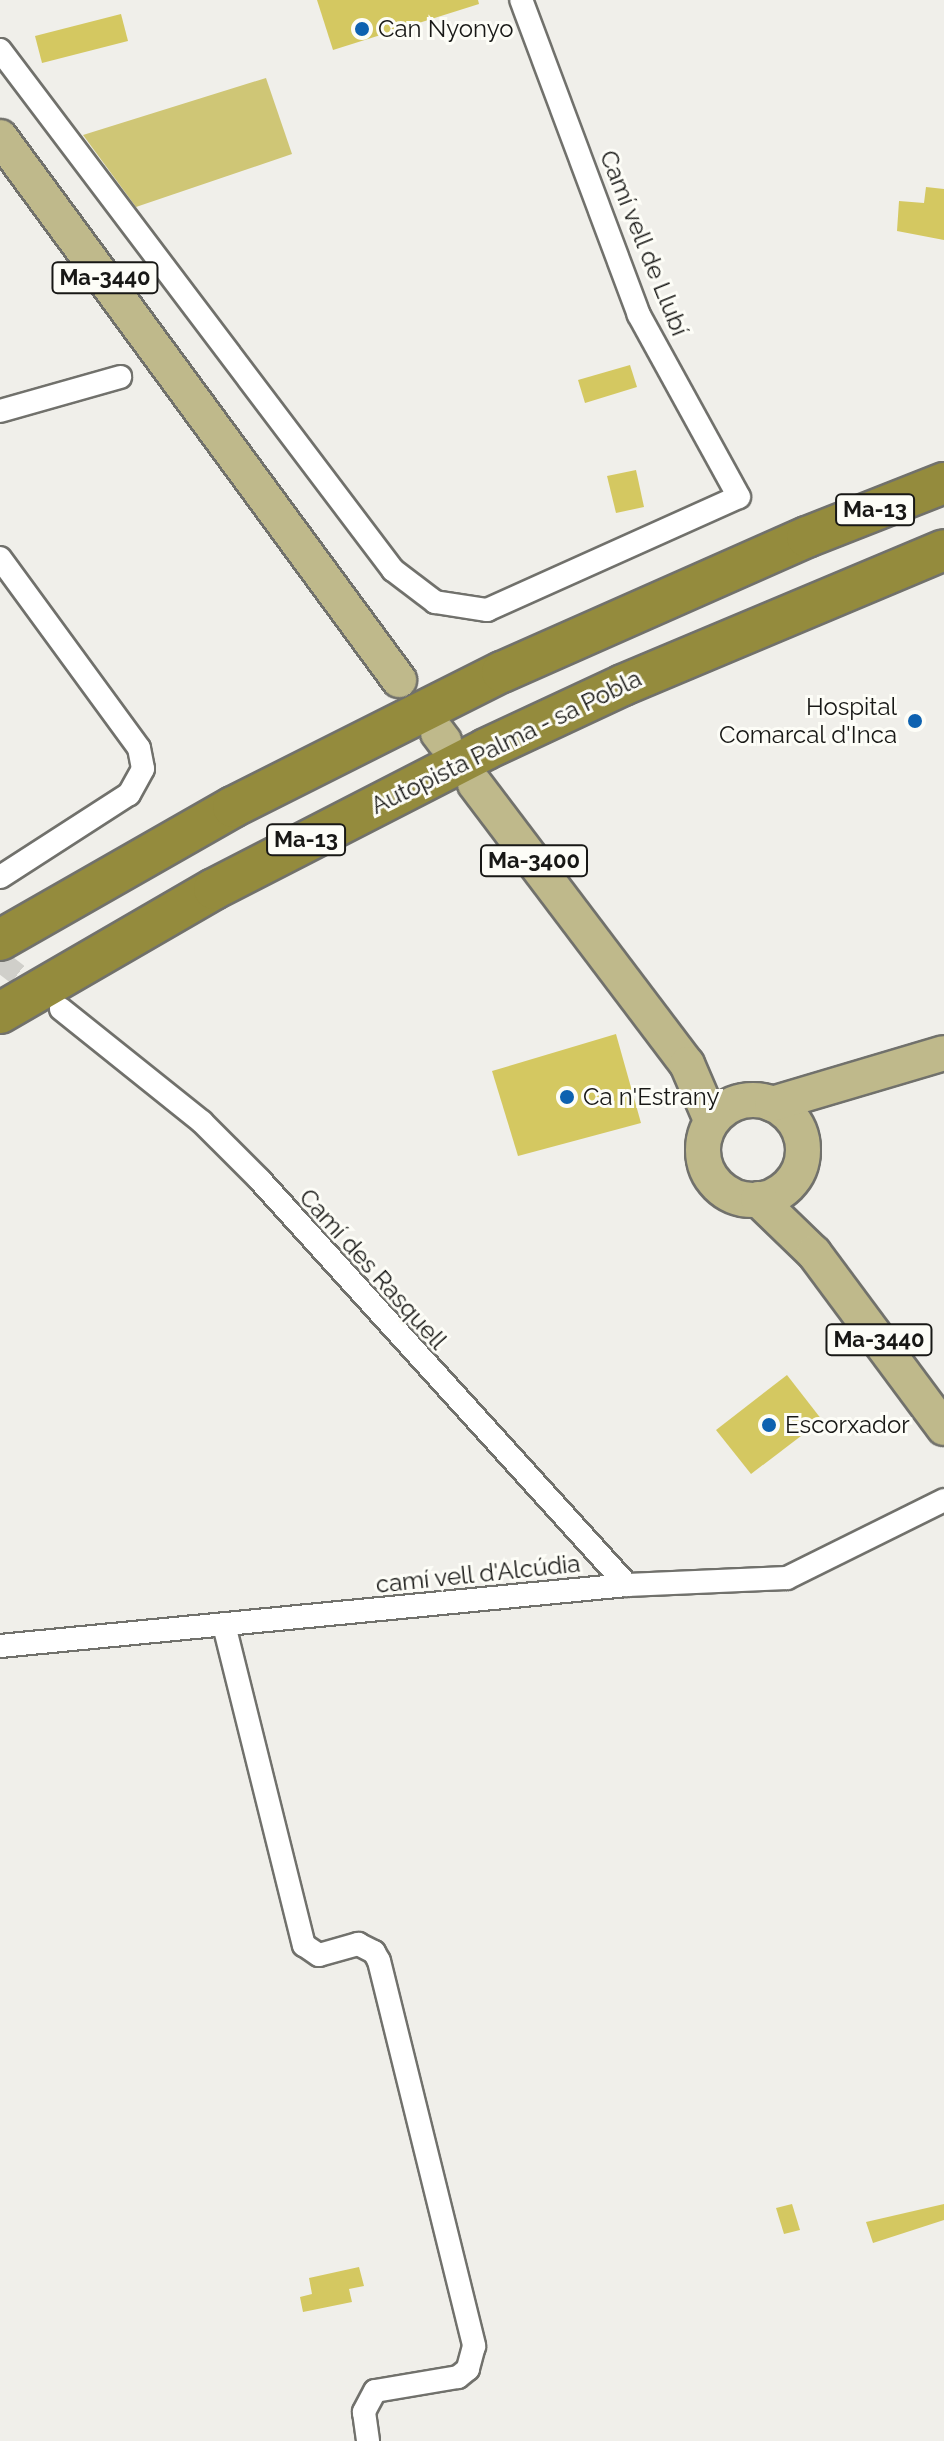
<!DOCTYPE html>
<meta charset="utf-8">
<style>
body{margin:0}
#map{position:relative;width:944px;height:2441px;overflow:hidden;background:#f0efea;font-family:Raleway,sans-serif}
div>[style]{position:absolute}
.green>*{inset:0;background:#cfc676}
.building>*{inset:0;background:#d4c861}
.minor-tunnel>*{height:22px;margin-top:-11px;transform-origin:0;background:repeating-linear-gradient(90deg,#d0cfca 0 22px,transparent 0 33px)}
.roads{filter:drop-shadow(2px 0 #71716c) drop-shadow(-2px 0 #71716c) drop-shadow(0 2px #71716c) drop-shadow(0 -2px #71716c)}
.minor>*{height:22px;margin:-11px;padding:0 11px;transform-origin:11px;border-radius:11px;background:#fff}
.primary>*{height:34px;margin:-17px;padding:0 17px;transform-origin:17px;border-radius:17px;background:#bfb98b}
.primary>.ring{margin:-17px;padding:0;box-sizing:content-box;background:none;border:34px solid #bfb98b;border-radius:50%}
.motorway>*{height:40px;margin:-20px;padding:0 20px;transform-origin:20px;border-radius:20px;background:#948b3d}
.dots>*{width:22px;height:22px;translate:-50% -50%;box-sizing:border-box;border:4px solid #fdfdf7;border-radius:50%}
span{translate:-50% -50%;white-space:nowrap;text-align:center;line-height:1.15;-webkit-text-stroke:6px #fdfdf7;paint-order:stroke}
.shield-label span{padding:2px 6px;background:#fdfdf7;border:2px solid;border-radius:6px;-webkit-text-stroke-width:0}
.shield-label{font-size:22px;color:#181816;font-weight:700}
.poi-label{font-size:24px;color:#181816}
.left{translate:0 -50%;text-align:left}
.right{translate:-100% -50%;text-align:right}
.street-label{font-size:24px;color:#181816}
</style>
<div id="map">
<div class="green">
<div style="clip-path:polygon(266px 78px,292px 154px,136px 207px,83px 135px)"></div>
</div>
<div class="building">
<div style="clip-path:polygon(317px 0,478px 0,479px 4px,333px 50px)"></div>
<div style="clip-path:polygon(121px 14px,128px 41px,42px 63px,35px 36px)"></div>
<div style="clip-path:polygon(926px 187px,944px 189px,944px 240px,897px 231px,899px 201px,924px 203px)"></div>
<div style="clip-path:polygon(630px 365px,637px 387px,585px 403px,578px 380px)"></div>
<div style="clip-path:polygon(636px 470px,644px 507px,616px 513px,607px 476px)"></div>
<div style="clip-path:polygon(616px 1034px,641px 1123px,518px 1156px,492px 1071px)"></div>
<div style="clip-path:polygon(787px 1375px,822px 1420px,751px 1474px,716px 1430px)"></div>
<div style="clip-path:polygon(792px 2204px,800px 2230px,784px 2234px,776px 2208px)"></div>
<div style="clip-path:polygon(944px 2204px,944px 2220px,873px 2243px,866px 2222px)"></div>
<div style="clip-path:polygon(359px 2267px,364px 2286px,349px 2289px,352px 2302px,303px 2312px,300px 2297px,312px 2294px,309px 2278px)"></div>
</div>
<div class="minor-tunnel">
<div style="left:0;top:961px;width:54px;rotate:37.5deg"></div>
</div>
<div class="roads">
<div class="minor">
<div style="left:0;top:50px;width:652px;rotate:52.92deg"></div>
<div style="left:393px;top:570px;width:53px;rotate:37.3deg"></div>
<div style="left:435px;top:602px;width:53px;rotate:8.7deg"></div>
<div style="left:487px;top:610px;width:276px;rotate:-24.2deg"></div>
<div style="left:739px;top:497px;width:208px;rotate:-118.8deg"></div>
<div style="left:639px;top:315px;width:336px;rotate:-110.5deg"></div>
<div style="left:0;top:411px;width:125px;rotate:-15.8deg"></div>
<div style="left:0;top:558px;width:235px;rotate:53.8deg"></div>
<div style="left:139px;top:748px;width:21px;rotate:79deg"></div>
<div style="left:143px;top:769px;width:29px;rotate:119deg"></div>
<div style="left:129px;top:794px;width:153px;rotate:147.2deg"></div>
<div style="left:61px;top:1009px;width:181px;rotate:38.7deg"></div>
<div style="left:202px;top:1122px;width:81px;rotate:45deg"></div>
<div style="left:259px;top:1179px;width:548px;rotate:47.81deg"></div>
<div style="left:224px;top:1625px;width:330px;rotate:76deg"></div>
<div style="left:304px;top:1945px;width:18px;rotate:34deg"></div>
<div style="left:319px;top:1955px;width:41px;rotate:-15.8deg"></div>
<div style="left:358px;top:1944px;width:18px;rotate:27deg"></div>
<div style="left:374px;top:1952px;width:10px;rotate:61deg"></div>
<div style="left:379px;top:1961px;width:397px;rotate:76.1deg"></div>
<div style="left:474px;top:2346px;width:24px;rotate:105deg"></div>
<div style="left:468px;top:2369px;width:13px;rotate:141deg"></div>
<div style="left:458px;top:2377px;width:84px;rotate:170.4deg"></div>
<div style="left:375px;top:2391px;width:24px;rotate:118deg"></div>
<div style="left:364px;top:2412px;width:29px;rotate:82deg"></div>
<div style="left:0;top:1646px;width:630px;rotate:-5.56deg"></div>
<div style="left:627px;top:1585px;width:160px;rotate:-2.5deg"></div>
<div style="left:787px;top:1578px;width:175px;rotate:-26.4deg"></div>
</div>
<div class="primary">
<div style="left:0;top:137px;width:674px;rotate:53.69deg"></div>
<div style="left:438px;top:733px;width:10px;rotate:53deg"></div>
<div style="left:475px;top:784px;width:351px;rotate:52.9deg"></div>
<div style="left:687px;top:1064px;width:61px;rotate:66.8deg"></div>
<div class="ring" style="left:703px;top:1100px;width:66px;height:66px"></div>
<div style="left:772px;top:1104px;width:179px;rotate:-16.5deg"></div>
<div style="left:758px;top:1199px;width:78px;rotate:44deg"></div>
<div style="left:814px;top:1253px;width:218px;rotate:53.4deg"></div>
</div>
<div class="motorway">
<div style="left:0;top:940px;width:268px;rotate:-29.7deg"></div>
<div style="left:233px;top:807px;width:301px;rotate:-26.7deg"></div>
<div style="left:502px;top:672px;width:334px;rotate:-23.9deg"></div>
<div style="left:807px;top:537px;width:147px;rotate:-21.5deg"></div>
<div style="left:0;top:1013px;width:247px;rotate:-30.1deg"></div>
<div style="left:214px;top:889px;width:306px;rotate:-27.2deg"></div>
<div style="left:486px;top:749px;width:151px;rotate:-25deg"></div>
<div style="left:623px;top:685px;width:348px;rotate:-22.8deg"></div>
</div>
</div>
<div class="dots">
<div style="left:362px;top:29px;background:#0e62b0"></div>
<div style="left:915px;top:721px;background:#0e62b0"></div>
<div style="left:567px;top:1097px;background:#0e62b0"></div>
<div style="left:769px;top:1425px;background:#0e62b0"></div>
</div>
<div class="shield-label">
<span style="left:105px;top:278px">Ma-3440</span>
<span style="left:875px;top:510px">Ma-13</span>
<span style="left:306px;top:840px">Ma-13</span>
<span style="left:534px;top:861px">Ma-3400</span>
<span style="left:879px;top:1340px">Ma-3440</span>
</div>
<div class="poi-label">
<span class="left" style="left:378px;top:29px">Can Nyonyo</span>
<span class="right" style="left:897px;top:721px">Hospital<br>Comarcal d'Inca</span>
<span class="left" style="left:583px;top:1097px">Ca n'Estrany</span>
<span class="left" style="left:785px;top:1425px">Escorxador</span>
</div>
<div class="street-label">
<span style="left:644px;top:243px;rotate:68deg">Camí vell de Llubí</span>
<span style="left:506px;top:742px;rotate:-26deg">Autopista Palma - sa Pobla</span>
<span style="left:373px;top:1269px;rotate:48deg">Camí des Rasquell</span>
<span style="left:478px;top:1574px;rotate:-6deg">camí vell d'Alcúdia</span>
</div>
</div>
